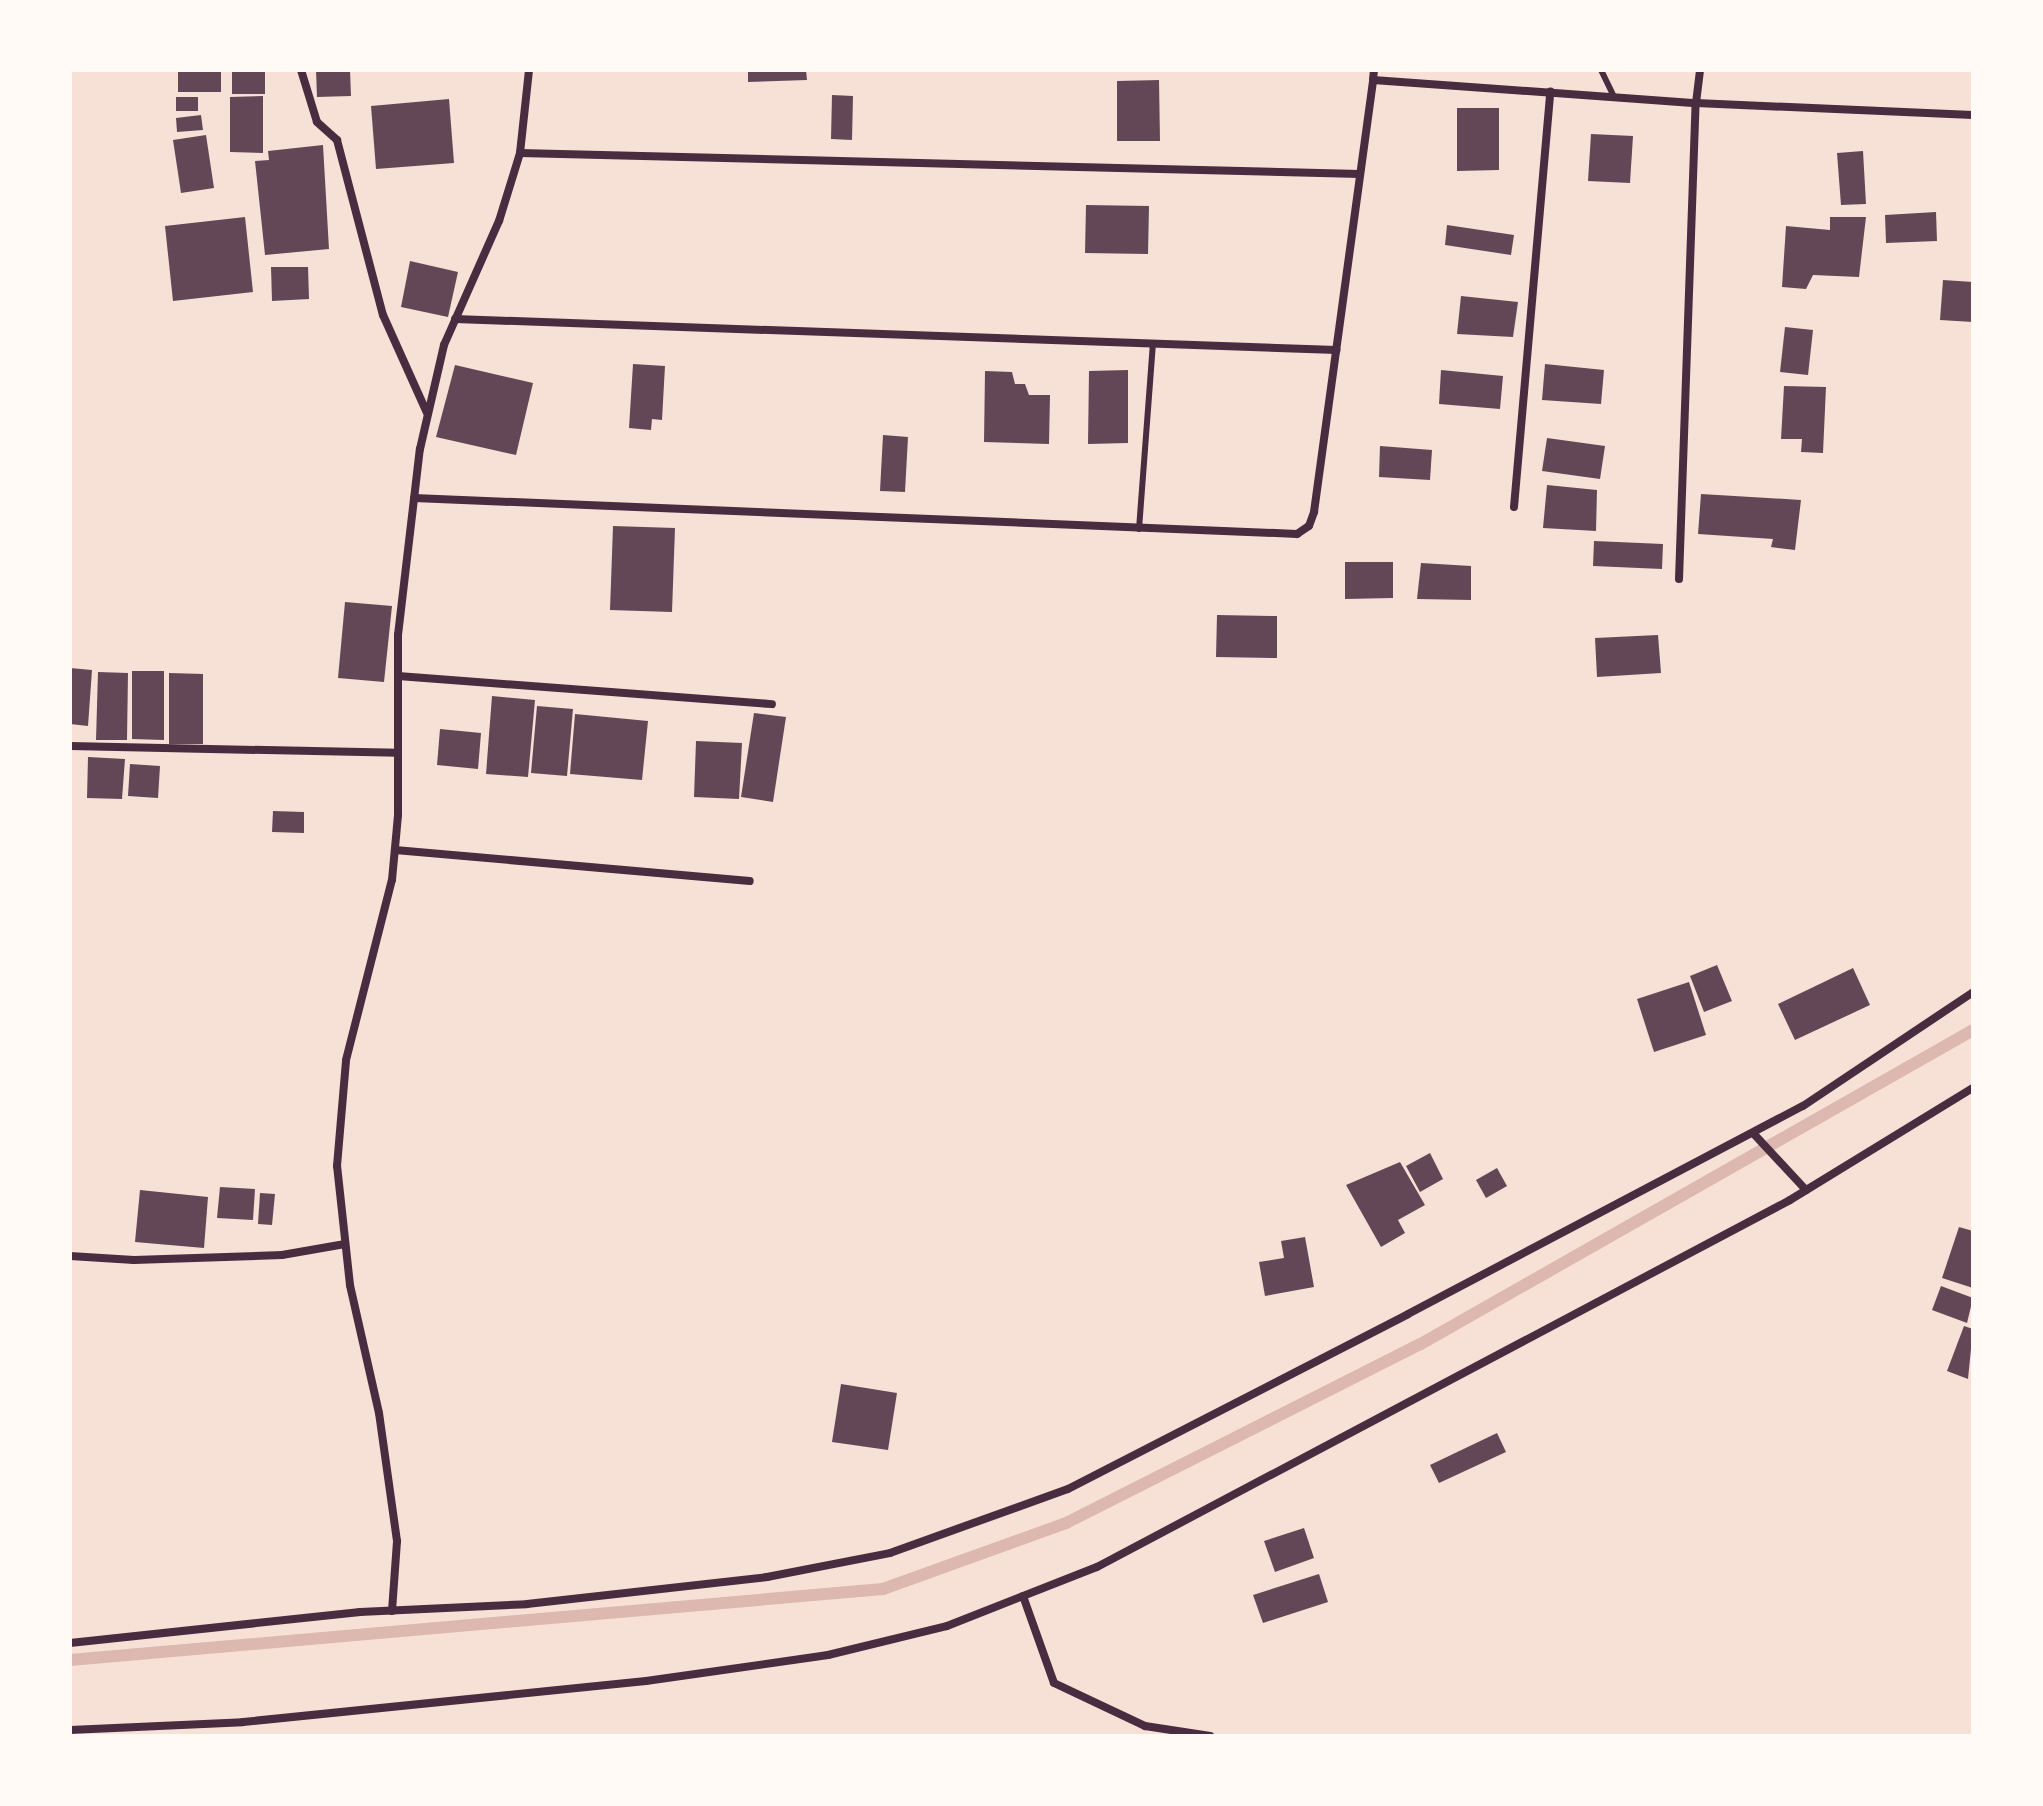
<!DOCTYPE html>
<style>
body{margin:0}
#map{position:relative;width:2043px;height:1806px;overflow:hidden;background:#f7e1d7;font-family:Lato,sans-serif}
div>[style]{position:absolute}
.stream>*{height:12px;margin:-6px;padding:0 6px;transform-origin:6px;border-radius:6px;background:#dcb8b0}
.building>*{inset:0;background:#644757}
.service>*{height:6px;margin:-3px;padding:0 3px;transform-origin:3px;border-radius:3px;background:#4a2c40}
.minor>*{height:8px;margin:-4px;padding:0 4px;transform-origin:4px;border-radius:4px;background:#4a2c40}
span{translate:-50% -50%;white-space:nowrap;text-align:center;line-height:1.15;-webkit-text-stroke:6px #fffaf5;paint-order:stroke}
.frame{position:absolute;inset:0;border:72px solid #fffaf5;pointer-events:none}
</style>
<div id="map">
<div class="stream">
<div style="left:70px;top:1660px;width:816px;rotate:-4.99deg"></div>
<div style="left:883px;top:1589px;width:195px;rotate:-19.8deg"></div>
<div style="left:1066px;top:1523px;width:395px;rotate:-26.8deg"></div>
<div style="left:1419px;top:1345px;width:637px;rotate:-29.62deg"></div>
</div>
<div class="building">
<div style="clip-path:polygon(178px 70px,221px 70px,221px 92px,178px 92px)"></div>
<div style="clip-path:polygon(232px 70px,265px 70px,265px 94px,232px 94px)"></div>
<div style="clip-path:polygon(316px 70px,350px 70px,351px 96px,317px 97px)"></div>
<div style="clip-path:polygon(748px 70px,806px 70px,807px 80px,748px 82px)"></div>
<div style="clip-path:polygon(1159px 80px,1160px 141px,1117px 141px,1117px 81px)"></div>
<div style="clip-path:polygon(832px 95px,853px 96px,852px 140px,831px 139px)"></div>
<div style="clip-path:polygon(263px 96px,263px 153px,230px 152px,230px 97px)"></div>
<div style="clip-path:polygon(176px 97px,198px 97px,198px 111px,176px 111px)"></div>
<div style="clip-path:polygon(449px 99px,454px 163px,376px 169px,371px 106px)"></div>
<div style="clip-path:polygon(1457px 108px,1499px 108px,1499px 170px,1457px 171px)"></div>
<div style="clip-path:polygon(201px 115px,203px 130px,177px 132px,176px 118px)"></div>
<div style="clip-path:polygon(1591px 134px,1633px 136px,1630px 183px,1588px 181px)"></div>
<div style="clip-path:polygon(206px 135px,214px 188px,181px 193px,173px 140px)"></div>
<div style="clip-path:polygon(323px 145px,329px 249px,265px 255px,255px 161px,269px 160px,268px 151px)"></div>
<div style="clip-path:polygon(1863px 151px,1866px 204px,1841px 205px,1837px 153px)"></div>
<div style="clip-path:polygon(1086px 205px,1149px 206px,1148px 254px,1085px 253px)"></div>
<div style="clip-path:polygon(1936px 212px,1937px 241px,1886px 243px,1885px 215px)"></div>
<div style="clip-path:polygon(245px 217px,253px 292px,173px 301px,165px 226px)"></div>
<div style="clip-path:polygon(1830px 217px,1866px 217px,1859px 277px,1813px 275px,1806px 289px,1782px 287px,1786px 226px,1830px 230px)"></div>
<div style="clip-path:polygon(1447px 225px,1514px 235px,1511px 255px,1445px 245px)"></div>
<div style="clip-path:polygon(410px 261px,458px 272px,448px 317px,401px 307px)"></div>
<div style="clip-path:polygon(271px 267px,308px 267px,309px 299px,272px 301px)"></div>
<div style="clip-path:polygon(1943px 280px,1973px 282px,1973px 322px,1940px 320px)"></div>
<div style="clip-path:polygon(1461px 296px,1518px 302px,1513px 337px,1457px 334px)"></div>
<div style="clip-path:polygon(1785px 327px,1813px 330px,1808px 375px,1780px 372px)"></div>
<div style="clip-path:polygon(633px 364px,665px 366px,662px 420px,652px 419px,651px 430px,629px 428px)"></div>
<div style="clip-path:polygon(1545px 364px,1604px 370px,1601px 404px,1542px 400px)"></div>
<div style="clip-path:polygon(455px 365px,533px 383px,516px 455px,436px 437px)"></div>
<div style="clip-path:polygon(1128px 370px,1128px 443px,1088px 444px,1089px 371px)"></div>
<div style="clip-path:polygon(1441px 370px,1503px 376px,1500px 409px,1439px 404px)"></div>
<div style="clip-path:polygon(985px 371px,1012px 372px,1015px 384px,1025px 384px,1029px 395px,1050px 395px,1049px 444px,984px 442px)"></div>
<div style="clip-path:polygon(1784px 386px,1826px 387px,1823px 453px,1801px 452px,1802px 439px,1781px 439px)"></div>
<div style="clip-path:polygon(883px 435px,908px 437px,905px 492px,880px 491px)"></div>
<div style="clip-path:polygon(1547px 438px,1605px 446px,1600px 479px,1542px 471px)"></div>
<div style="clip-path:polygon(1380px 446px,1432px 450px,1430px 480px,1379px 477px)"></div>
<div style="clip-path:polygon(1547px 485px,1597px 490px,1596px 531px,1543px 528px)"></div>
<div style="clip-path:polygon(1701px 494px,1801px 500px,1795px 550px,1771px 547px,1773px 539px,1698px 534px)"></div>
<div style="clip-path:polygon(613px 526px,675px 528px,672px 612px,610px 610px)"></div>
<div style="clip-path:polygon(1594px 541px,1663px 544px,1662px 569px,1593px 566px)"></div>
<div style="clip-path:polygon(1345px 562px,1393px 562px,1393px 598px,1345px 599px)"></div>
<div style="clip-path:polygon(1421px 563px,1471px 566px,1471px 600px,1417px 599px)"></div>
<div style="clip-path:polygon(345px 602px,392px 606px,384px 682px,338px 678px)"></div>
<div style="clip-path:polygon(1217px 615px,1277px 616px,1277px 658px,1216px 657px)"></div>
<div style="clip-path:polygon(1658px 635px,1661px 673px,1597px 677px,1595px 638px)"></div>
<div style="clip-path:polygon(70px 668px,92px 670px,88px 726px,70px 724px)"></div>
<div style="clip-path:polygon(132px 671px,164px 671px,164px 740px,132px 739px)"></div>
<div style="clip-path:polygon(98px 672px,128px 673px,127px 740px,96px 740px)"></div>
<div style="clip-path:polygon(169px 673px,203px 674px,203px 744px,169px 744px)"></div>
<div style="clip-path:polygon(492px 696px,535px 700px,528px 777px,486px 774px)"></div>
<div style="clip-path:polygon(537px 706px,573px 709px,567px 776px,531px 773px)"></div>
<div style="clip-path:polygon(754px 713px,786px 717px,773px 802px,741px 797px)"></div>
<div style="clip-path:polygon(575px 714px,648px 721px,642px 780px,570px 774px)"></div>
<div style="clip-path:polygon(440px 729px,481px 733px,478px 769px,437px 765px)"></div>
<div style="clip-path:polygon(696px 741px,742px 743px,739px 799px,694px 797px)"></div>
<div style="clip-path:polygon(88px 757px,125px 759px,122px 799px,87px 798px)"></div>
<div style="clip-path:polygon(130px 764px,160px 766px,158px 798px,128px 796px)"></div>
<div style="clip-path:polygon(273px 811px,304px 812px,304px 833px,272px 832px)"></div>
<div style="clip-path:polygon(1717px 965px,1732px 1001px,1704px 1012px,1690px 976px)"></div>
<div style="clip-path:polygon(1853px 968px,1870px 1005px,1795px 1040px,1778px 1004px)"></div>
<div style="clip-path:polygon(1689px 982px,1706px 1035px,1654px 1052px,1637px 999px)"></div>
<div style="clip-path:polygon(1430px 1153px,1443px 1179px,1420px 1192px,1406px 1166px)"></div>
<div style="clip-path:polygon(1400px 1162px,1425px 1205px,1398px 1220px,1405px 1233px,1381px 1247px,1346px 1185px)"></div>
<div style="clip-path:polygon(1497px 1168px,1507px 1186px,1486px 1198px,1476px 1180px)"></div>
<div style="clip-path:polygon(220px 1187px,255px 1189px,253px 1220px,217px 1218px)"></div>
<div style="clip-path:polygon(140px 1190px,208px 1197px,204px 1248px,135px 1242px)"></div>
<div style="clip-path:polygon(260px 1193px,275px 1194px,272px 1225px,258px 1224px)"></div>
<div style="clip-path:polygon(1959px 1227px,1973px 1231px,1973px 1288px,1942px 1278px)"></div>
<div style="clip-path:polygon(1305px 1237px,1314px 1287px,1265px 1296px,1259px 1262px,1284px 1258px,1281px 1241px)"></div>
<div style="clip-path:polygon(1941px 1286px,1973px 1298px,1967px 1323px,1932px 1310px)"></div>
<div style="clip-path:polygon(1964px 1326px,1973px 1329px,1968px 1379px,1947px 1371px)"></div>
<div style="clip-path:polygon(841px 1384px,897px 1393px,888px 1450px,832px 1442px)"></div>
<div style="clip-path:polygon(1497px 1433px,1506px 1452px,1439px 1483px,1430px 1465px)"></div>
<div style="clip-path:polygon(1304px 1528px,1314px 1558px,1275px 1572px,1264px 1541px)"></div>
<div style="clip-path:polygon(1319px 1574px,1328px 1602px,1263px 1623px,1253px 1595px)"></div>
</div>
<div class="service">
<div style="left:1601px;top:70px;width:30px;rotate:64deg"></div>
<div style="left:1139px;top:529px;width:186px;rotate:-85.7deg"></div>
</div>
<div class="minor">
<div style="left:301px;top:70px;width:54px;rotate:72.9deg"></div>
<div style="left:317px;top:122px;width:27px;rotate:42deg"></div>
<div style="left:337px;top:140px;width:181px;rotate:75.3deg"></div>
<div style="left:383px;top:315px;width:107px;rotate:65.8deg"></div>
<div style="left:1374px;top:70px;width:10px;rotate:96deg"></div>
<div style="left:1373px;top:80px;width:324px;rotate:4.1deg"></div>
<div style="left:1696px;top:103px;width:33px;rotate:-83deg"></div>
<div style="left:520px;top:153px;width:840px;rotate:1.43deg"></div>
<div style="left:455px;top:319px;width:882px;rotate:2.02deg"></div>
<div style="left:414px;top:498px;width:884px;rotate:2.33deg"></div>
<div style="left:1297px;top:534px;width:14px;rotate:-34deg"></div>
<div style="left:1309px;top:526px;width:15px;rotate:-70deg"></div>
<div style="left:1314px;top:512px;width:436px;rotate:-82.2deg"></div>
<div style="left:1514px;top:507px;width:417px;rotate:-85deg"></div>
<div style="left:1679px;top:579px;width:476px;rotate:-88deg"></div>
<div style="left:1696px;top:103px;width:277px;rotate:2.5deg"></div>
<div style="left:398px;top:676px;width:375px;rotate:4.3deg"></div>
<div style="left:70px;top:746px;width:328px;rotate:1.2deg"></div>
<div style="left:395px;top:850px;width:356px;rotate:5deg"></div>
<div style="left:1753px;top:1133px;width:78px;rotate:47.1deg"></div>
<div style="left:70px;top:1256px;width:64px;rotate:3.6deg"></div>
<div style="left:134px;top:1260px;width:148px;rotate:-1.9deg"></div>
<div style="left:282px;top:1255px;width:64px;rotate:-9.9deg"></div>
<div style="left:1023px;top:1596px;width:92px;rotate:70.4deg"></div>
<div style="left:1054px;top:1683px;width:101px;rotate:25.3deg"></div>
<div style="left:1145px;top:1726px;width:66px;rotate:8.7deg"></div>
<div style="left:392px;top:1611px;width:70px;rotate:-85.9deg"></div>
<div style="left:397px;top:1541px;width:129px;rotate:-98deg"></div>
<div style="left:379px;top:1413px;width:131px;rotate:-102.8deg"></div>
<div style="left:350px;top:1285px;width:120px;rotate:-96.2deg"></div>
<div style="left:337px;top:1166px;width:106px;rotate:-85.1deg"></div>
<div style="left:346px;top:1060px;width:186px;rotate:-75.7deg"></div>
<div style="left:392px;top:880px;width:65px;rotate:-84.7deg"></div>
<div style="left:398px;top:815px;width:180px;rotate:-90deg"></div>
<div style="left:398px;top:635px;width:187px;rotate:-83.3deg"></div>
<div style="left:420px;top:449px;width:107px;rotate:-77deg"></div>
<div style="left:444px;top:345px;width:136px;rotate:-66.1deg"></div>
<div style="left:499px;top:221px;width:71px;rotate:-72.8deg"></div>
<div style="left:520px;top:153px;width:83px;rotate:-83.8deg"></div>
<div style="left:70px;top:1643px;width:292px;rotate:-6.1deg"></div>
<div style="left:360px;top:1612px;width:167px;rotate:-2.7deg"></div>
<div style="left:527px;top:1604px;width:242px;rotate:-6.4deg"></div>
<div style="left:767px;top:1577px;width:125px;rotate:-11deg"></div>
<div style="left:890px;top:1553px;width:189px;rotate:-19.8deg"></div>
<div style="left:1068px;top:1489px;width:382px;rotate:-27.2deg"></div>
<div style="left:1408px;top:1314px;width:446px;rotate:-27.8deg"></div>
<div style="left:1803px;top:1106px;width:205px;rotate:-33.8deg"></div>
<div style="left:70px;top:1730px;width:173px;rotate:-2.6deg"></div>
<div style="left:243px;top:1722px;width:405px;rotate:-5.8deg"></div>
<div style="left:646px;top:1681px;width:184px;rotate:-8.1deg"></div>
<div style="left:828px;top:1655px;width:122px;rotate:-13.7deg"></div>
<div style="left:947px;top:1626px;width:161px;rotate:-21.5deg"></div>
<div style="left:1097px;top:1567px;width:784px;rotate:-27.9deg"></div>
<div style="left:1790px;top:1200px;width:215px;rotate:-31.5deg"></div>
</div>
<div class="frame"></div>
</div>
